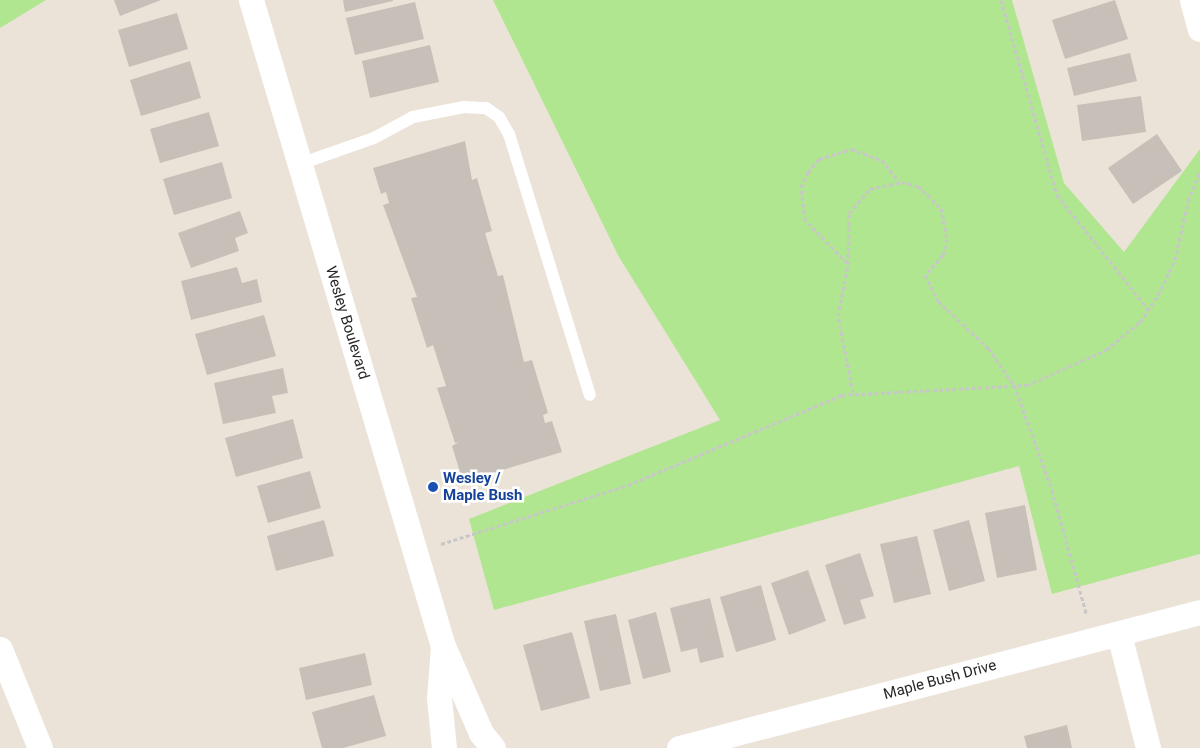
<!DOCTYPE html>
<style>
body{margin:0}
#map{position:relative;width:1200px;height:748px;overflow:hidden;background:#ece3d8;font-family:Roboto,sans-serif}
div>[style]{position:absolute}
.green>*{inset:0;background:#b0e690}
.building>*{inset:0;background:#c7c0b8}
.path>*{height:3px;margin-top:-1.5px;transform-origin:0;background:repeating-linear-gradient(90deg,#c7c7c7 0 4px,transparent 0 6.5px)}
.lane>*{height:12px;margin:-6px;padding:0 6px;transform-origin:6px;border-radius:6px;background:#fff}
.street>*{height:25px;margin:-12.5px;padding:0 12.5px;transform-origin:12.5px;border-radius:12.5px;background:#fff}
.dots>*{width:14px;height:14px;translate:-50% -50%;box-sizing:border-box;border:2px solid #fff;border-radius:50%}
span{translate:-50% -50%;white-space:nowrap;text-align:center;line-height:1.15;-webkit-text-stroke:5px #fff;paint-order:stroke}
.street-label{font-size:15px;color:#282828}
.transit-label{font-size:15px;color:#164399;font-weight:700}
.left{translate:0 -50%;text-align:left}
</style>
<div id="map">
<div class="green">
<div style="clip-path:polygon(0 0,46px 0,0 28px)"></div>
<div style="clip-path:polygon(493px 0,1012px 0,1064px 183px,1124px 252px,1200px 149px,1200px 554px,1052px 594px,1019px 466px,494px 610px,469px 519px,720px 420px,619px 257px)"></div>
</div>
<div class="building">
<div style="clip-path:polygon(114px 0,161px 0,120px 16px)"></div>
<div style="clip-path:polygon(343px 0,393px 0,393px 1px,345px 12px)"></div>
<div style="clip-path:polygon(1115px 0,1128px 39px,1065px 59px,1052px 20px)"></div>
<div style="clip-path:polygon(415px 2px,424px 39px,355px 55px,346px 18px)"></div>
<div style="clip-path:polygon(177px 13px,188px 49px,129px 67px,118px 30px)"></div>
<div style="clip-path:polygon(430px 45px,439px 82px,370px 98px,362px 61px)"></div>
<div style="clip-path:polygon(1130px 53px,1137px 81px,1074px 96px,1067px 68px)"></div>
<div style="clip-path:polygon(190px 61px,201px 98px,141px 116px,130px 80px)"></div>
<div style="clip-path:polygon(1141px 96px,1146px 132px,1082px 141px,1077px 105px)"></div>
<div style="clip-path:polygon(209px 112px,219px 146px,160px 163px,150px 129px)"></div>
<div style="clip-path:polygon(1157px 134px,1182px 171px,1133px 204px,1108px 168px)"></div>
<div style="clip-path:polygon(465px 141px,472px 180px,477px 178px,492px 231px,485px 233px,498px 276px,503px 275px,524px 362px,532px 360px,548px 413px,543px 415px,545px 423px,552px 421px,562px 452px,463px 482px,452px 446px,459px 442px,455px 443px,437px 388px,446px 386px,433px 345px,427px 348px,411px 298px,417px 297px,383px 205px,389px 203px,386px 192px,381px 194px,373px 168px)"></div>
<div style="clip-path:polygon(222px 162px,232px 198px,174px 215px,163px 179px)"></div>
<div style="clip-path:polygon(240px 211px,248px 233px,235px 238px,239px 251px,191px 268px,178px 233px)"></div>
<div style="clip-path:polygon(237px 267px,242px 283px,257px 279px,262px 302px,191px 320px,181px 281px)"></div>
<div style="clip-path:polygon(264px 315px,276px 356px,207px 375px,195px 334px)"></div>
<div style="clip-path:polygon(283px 368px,288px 393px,272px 396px,276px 413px,223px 424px,214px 383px)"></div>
<div style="clip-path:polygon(293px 419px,303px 458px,236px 477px,225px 438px)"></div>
<div style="clip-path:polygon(310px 471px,321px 508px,268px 523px,257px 486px)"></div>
<div style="clip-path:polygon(1025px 505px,1037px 570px,997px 578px,985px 513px)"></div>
<div style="clip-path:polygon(324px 520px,334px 556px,276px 571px,267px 536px)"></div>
<div style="clip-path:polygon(969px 520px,985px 581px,949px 591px,933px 530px)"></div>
<div style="clip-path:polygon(917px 536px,931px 594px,894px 603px,880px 544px)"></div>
<div style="clip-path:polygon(860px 553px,874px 596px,860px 600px,866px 618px,844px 625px,825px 565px)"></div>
<div style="clip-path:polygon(808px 570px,826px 621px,789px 635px,771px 583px)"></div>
<div style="clip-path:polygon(761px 585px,776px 640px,736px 652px,720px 597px)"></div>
<div style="clip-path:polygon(710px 598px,724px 657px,700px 663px,697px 648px,681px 652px,670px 608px)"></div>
<div style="clip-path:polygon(656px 612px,671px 672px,643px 679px,628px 620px)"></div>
<div style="clip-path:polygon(616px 614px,631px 684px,600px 691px,584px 621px)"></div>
<div style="clip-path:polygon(572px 632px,590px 698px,541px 711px,523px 645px)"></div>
<div style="clip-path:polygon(365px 653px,372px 685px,306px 700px,299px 668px)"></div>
<div style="clip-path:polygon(374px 695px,386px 736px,343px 748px,322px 748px,312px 712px)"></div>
<div style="clip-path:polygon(1067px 725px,1072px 748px,1027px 748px,1024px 736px)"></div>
</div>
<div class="path">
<div style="left:1001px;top:0;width:203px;rotate:74deg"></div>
<div style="left:1057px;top:195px;width:146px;rotate:51.4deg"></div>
<div style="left:847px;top:263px;width:60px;rotate:-134.3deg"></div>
<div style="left:805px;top:220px;width:33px;rotate:-97deg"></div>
<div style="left:801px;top:187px;width:17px;rotate:-65deg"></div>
<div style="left:808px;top:172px;width:17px;rotate:-50deg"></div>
<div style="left:819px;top:159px;width:34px;rotate:-17deg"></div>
<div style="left:851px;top:149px;width:33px;rotate:20deg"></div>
<div style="left:882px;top:160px;width:28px;rotate:52deg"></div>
<div style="left:853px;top:393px;width:78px;rotate:-101deg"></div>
<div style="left:838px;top:316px;width:53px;rotate:-79.1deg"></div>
<div style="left:848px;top:264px;width:51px;rotate:-88.9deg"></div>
<div style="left:849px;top:213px;width:32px;rotate:-49deg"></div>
<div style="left:870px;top:189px;width:33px;rotate:-12deg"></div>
<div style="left:902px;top:182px;width:16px;rotate:14deg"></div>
<div style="left:918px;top:186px;width:32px;rotate:44deg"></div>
<div style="left:941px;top:208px;width:32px;rotate:79deg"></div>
<div style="left:947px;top:239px;width:16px;rotate:104deg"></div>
<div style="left:943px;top:255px;width:27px;rotate:132deg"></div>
<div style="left:925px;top:275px;width:29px;rotate:63deg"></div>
<div style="left:938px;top:301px;width:69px;rotate:43.2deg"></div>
<div style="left:988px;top:348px;width:45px;rotate:54.9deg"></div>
<div style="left:1014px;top:385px;width:112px;rotate:70.1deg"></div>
<div style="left:1052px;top:490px;width:128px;rotate:74.5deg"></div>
<div style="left:441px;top:544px;width:196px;rotate:-17.5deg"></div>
<div style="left:628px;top:485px;width:232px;rotate:-22.8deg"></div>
<div style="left:842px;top:395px;width:185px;rotate:-3.1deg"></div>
<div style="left:1027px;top:385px;width:86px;rotate:-23.9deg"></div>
<div style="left:1106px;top:350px;width:44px;rotate:-39.5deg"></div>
<div style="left:1140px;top:322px;width:32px;rotate:-56deg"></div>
<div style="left:1158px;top:295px;width:39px;rotate:-64deg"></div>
<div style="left:1175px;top:260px;width:60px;rotate:-77.6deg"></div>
<div style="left:1188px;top:201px;width:31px;rotate:-68deg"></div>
</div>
<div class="lane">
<div style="left:300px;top:164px;width:78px;rotate:-19.4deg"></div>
<div style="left:374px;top:138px;width:44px;rotate:-28.3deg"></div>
<div style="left:413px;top:117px;width:52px;rotate:-11.1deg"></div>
<div style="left:464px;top:107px;width:22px;rotate:3deg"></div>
<div style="left:486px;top:108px;width:16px;rotate:35deg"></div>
<div style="left:499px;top:117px;width:20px;rotate:60deg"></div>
<div style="left:509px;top:134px;width:273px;rotate:72.8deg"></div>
</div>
<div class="street">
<div style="left:251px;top:0;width:674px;rotate:73.45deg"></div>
<div style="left:443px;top:646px;width:95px;rotate:66.4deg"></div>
<div style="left:481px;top:733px;width:19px;rotate:51deg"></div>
<div style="left:1192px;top:0;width:30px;rotate:75deg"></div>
<div style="left:1119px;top:634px;width:118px;rotate:75.7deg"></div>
<div style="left:443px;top:646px;width:52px;rotate:94.4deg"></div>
<div style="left:439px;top:698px;width:50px;rotate:84.3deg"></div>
<div style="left:0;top:649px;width:107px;rotate:68deg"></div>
<div style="left:679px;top:748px;width:538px;rotate:-14.63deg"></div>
</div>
<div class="dots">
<div style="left:433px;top:487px;background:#1a4fb4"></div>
</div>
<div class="street-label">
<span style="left:347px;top:323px;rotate:73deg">Wesley Boulevard</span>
<span style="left:940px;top:680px;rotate:-15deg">Maple Bush Drive</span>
</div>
<div class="transit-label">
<span class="left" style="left:443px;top:487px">Wesley /<br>Maple Bush</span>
</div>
</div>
